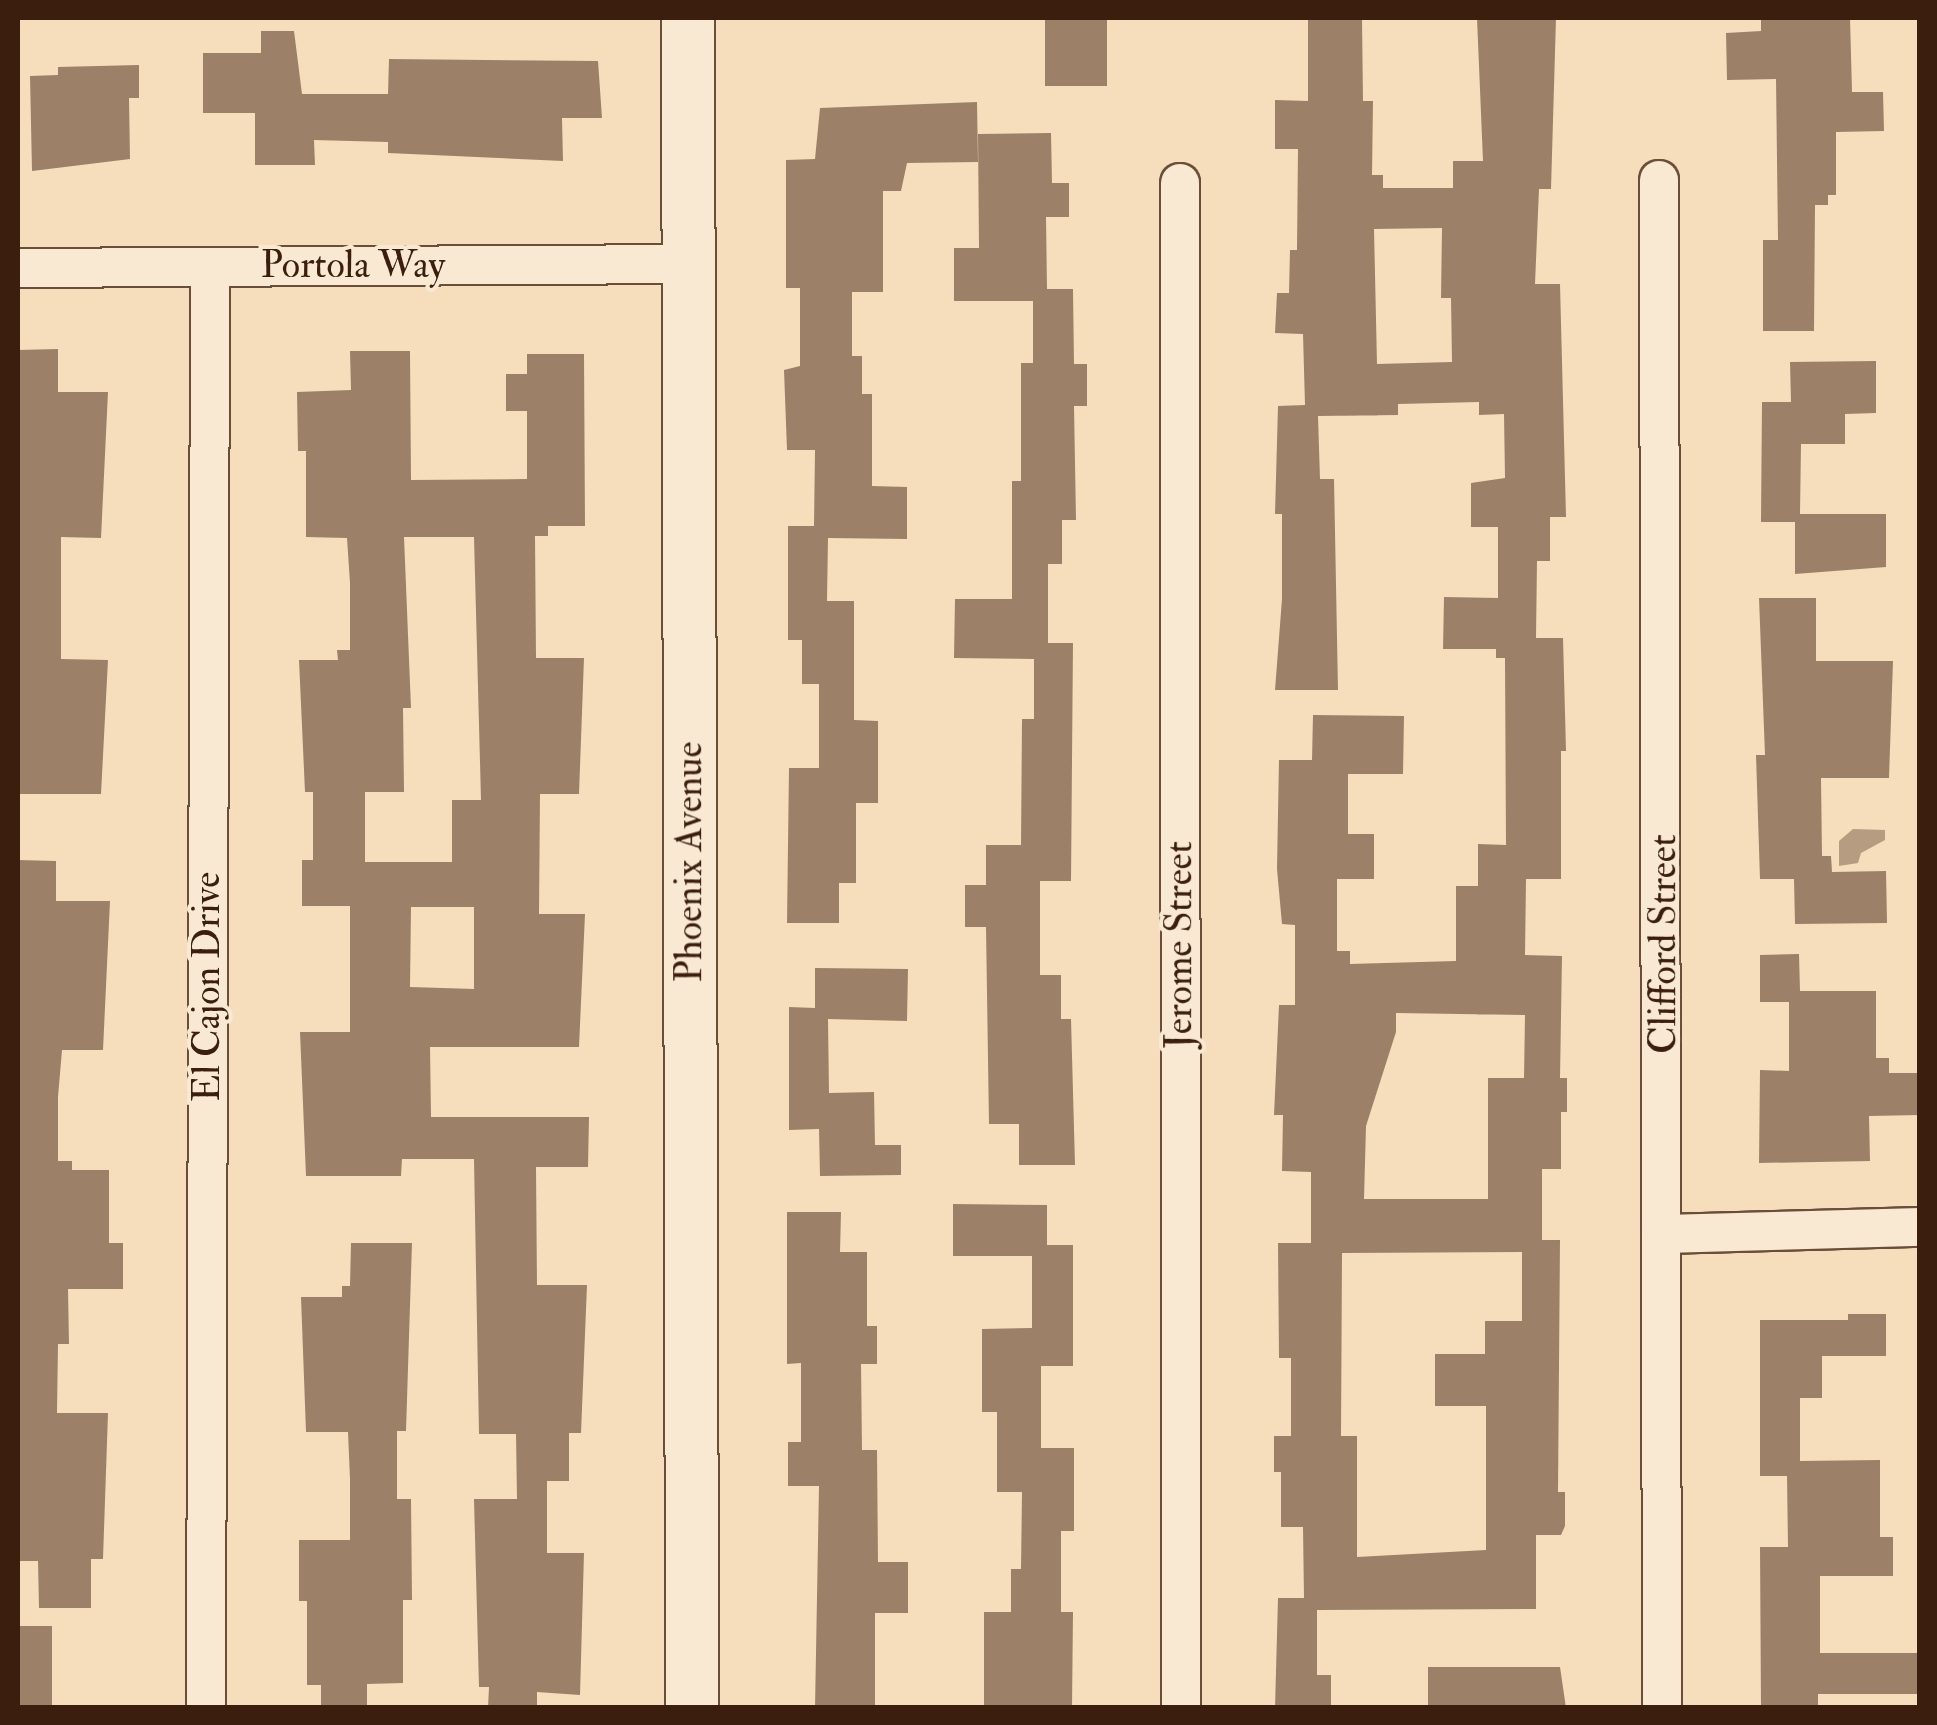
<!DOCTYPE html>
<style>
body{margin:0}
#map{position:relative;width:1937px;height:1725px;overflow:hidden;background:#f6ddbb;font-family:"IM FELL Double Pica",serif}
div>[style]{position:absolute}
.water>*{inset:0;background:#b69c80}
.building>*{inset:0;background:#9c8168}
.roads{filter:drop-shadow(2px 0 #6a4e39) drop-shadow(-2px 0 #6a4e39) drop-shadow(0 2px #6a4e39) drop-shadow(0 -2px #6a4e39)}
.street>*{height:38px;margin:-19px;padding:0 19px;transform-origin:19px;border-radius:19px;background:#f9e9d3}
.secondary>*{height:52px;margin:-26px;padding:0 26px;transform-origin:26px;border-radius:26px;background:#f9e9d3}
span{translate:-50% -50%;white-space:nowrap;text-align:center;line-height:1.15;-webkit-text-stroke:8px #f9e9d3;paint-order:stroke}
.street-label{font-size:38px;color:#3b1e0e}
.frame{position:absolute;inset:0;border:20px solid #3b1e0e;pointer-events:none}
</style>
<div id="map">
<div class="water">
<div style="clip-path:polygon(1853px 829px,1885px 830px,1885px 840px,1861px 853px,1858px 863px,1839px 866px,1839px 841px)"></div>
</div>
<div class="building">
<div style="clip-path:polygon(1045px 18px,1107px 18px,1107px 86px,1045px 86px)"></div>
<div style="clip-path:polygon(evenodd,1308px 18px,1362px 18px,1363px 101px,1373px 101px,1372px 175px,1383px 175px,1383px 188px,1453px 188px,1453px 161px,1483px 161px,1477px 18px,1556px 18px,1551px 189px,1539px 189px,1535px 284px,1560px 284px,1566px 517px,1550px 517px,1550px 561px,1537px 561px,1536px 638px,1563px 638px,1566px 751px,1561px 751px,1561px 879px,1526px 879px,1525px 955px,1562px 956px,1560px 1078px,1567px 1078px,1567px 1112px,1561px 1112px,1561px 1169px,1542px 1169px,1542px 1240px,1560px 1240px,1558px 1492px,1565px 1492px,1565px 1526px,1561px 1535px,1536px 1535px,1536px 1609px,1317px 1610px,1317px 1675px,1331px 1675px,1331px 1708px,1275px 1708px,1278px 1598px,1304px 1598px,1303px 1527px,1281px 1527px,1281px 1472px,1274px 1472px,1274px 1436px,1291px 1436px,1291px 1358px,1279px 1358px,1278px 1243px,1311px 1243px,1311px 1172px,1282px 1171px,1283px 1115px,1274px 1115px,1279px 1005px,1295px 1005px,1295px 925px,1282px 924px,1277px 869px,1279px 760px,1312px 760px,1313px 715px,1404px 716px,1403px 774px,1348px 774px,1348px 834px,1374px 834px,1374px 879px,1337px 879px,1337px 951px,1350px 951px,1350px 964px,1456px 961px,1456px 886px,1478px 886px,1478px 844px,1506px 845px,1505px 658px,1496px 658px,1496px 649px,1443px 649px,1444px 597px,1498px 598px,1498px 527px,1471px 527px,1471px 483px,1505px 478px,1504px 414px,1479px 415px,1479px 402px,1398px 404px,1398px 415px,1318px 416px,1320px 479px,1334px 479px,1338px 690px,1275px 690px,1282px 599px,1282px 514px,1275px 514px,1278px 406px,1305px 405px,1303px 334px,1275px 333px,1277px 293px,1289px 293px,1290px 250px,1297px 250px,1298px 149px,1275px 149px,1275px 100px,1308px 101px,1308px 18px,1442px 228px,1441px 298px,1451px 298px,1452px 362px,1377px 364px,1374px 229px,1442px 228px,1308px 18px,1396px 1013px,1525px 1015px,1524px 1078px,1488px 1078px,1488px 1199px,1364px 1199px,1366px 1126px,1396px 1032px,1396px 1013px,1308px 18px,1522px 1252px,1522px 1321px,1485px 1321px,1485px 1354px,1435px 1354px,1435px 1406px,1486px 1406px,1486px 1550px,1357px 1557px,1357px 1436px,1341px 1436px,1342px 1253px,1522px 1252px)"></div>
<div style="clip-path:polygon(1761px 18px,1850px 18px,1852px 92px,1883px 92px,1884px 131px,1836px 132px,1836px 195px,1828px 195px,1828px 205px,1815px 205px,1814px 331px,1763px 331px,1763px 240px,1778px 240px,1776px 79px,1727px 80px,1726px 33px,1761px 31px)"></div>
<div style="clip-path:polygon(261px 31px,294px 31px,302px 94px,388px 94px,389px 59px,598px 61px,602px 118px,562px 118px,563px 161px,388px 153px,388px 142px,314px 140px,315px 165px,255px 165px,255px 113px,203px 113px,203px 53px,261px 53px)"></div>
<div style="clip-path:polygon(139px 65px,139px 98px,129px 98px,130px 159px,32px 171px,30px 76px,58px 75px,58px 67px)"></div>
<div style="clip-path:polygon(977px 102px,978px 162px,907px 163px,901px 191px,883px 191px,883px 292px,852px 292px,852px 356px,862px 356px,862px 394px,872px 394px,872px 486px,907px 487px,907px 539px,828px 538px,827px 601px,854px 601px,854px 720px,878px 721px,878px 803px,856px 803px,856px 883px,839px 883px,839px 923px,787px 923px,789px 768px,819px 768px,819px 684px,802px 684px,802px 640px,788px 640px,788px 526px,814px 526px,815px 450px,787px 450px,784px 370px,800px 366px,800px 288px,786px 288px,786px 160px,815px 159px,820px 108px)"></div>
<div style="clip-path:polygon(1051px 133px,1052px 183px,1069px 183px,1069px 217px,1046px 217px,1047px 289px,1073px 289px,1074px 364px,1087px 364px,1087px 406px,1074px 406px,1076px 520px,1062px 520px,1062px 564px,1048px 564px,1048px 643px,1073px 643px,1071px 881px,1040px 881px,1040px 975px,1061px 975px,1061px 1019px,1071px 1019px,1075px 1165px,1019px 1165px,1019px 1124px,989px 1124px,986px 927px,965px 927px,965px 885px,986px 885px,986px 845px,1021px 845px,1022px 719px,1034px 719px,1034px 659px,954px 658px,955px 599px,1012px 599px,1012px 481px,1021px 481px,1021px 363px,1033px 363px,1033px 301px,954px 301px,954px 248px,979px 248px,978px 134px)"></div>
<div style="clip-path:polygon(58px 349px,58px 392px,108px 392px,101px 538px,61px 537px,61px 659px,108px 660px,101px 794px,18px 794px,18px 350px)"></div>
<div style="clip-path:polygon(evenodd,350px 351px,410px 351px,411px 480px,527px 479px,527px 411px,506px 411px,506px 374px,527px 374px,527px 354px,584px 354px,585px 526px,548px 526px,548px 536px,535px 536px,536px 658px,584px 658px,579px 794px,540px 794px,539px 914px,585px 914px,579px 1047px,430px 1047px,431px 1117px,589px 1117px,588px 1167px,536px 1167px,537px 1285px,587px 1285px,581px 1433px,569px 1433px,569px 1481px,547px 1481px,547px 1553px,584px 1553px,580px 1695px,537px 1692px,537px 1708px,488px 1708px,489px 1687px,479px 1687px,474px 1499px,517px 1499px,516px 1434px,479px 1434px,474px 1159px,402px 1159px,401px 1176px,306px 1176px,300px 1032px,350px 1032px,350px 906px,302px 906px,302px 860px,313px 860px,313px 792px,305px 792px,299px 660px,338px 660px,337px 650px,350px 650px,350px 583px,347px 538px,306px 537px,306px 451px,298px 451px,297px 392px,351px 390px,350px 351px,404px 537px,474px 537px,481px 800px,452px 800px,452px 862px,365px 862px,365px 792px,404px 792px,403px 708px,411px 708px,404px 537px,350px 351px,411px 907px,474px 907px,474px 989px,410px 987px,411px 907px)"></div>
<div style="clip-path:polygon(1876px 361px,1876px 413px,1845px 414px,1845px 444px,1801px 444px,1800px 514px,1886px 514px,1886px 567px,1795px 574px,1795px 522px,1761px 522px,1762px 402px,1791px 402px,1790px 362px)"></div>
<div style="clip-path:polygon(1759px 598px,1816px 598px,1816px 661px,1893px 661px,1889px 778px,1821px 778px,1822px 856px,1831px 856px,1832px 872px,1886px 871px,1887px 923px,1795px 924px,1794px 879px,1760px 879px,1756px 755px,1765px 755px)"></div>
<div style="clip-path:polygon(18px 860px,56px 861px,56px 901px,110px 901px,103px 1050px,62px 1050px,58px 1097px,58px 1161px,72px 1161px,72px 1170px,109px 1170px,109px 1243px,123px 1243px,123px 1289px,68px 1289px,69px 1344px,58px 1344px,57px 1413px,108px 1413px,103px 1559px,91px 1559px,91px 1608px,39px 1608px,38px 1561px,18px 1561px)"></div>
<div style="clip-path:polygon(1799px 954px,1800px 991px,1876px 991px,1876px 1058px,1889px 1058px,1889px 1073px,1920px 1073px,1920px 1115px,1869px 1116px,1870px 1161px,1759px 1163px,1760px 1070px,1789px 1071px,1789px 1002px,1760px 1002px,1760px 955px)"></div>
<div style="clip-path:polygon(815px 968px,908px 969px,907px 1021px,828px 1019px,829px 1093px,874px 1092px,875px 1145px,901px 1145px,901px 1175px,820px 1176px,819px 1129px,789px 1130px,789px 1007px,815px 1008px)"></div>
<div style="clip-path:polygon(953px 1204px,1047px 1205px,1047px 1245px,1073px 1245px,1073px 1366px,1041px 1366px,1041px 1448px,1074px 1448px,1074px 1531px,1061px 1531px,1061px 1612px,1073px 1612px,1072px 1708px,984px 1708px,984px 1612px,1011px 1612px,1011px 1569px,1021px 1569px,1022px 1492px,997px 1492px,997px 1412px,982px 1412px,982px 1329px,1032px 1328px,1032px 1256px,953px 1256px)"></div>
<div style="clip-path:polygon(787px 1212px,841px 1212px,840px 1252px,867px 1252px,867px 1326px,877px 1326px,877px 1364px,861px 1364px,862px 1450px,877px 1450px,878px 1562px,908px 1562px,908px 1613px,875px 1613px,875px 1708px,815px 1708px,819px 1486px,788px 1486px,788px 1442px,801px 1442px,801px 1363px,787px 1364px)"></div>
<div style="clip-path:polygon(351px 1243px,412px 1243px,406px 1431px,397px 1431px,397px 1499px,411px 1499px,412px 1600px,403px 1600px,403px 1683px,367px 1684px,367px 1708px,321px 1708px,321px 1685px,307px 1685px,307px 1601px,299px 1601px,299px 1540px,350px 1540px,350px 1479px,348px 1432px,306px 1432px,301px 1297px,342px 1297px,342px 1286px,350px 1286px)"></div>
<div style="clip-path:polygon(1848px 1314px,1886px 1314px,1886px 1356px,1822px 1356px,1822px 1398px,1800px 1398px,1800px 1461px,1880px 1460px,1880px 1537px,1893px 1537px,1893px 1576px,1820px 1576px,1820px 1653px,1920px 1653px,1920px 1694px,1818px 1694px,1818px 1708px,1761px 1708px,1760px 1547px,1788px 1547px,1787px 1476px,1760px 1476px,1760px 1320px,1848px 1320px)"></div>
<div style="clip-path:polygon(18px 1626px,52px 1626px,52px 1708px,18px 1708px)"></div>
<div style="clip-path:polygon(1428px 1667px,1560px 1667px,1566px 1708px,1428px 1707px)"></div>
</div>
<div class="roads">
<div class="street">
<div style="left:1659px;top:180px;width:1528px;rotate:89.89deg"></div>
<div style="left:1180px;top:183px;width:1525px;rotate:89.96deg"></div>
<div style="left:18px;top:268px;width:671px;rotate:-0.34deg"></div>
<div style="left:1666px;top:1234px;width:254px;rotate:-1.6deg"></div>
<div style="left:206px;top:1708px;width:1441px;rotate:-89.84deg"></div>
</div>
<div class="secondary">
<div style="left:688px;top:18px;width:1690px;rotate:89.86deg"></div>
</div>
</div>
<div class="street-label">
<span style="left:353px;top:266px">Portola Way</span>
<span style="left:690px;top:862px;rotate:-90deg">Phoenix Avenue</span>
<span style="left:1664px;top:944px;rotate:-90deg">Clifford Street</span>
<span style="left:1180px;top:945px;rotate:-90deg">Jerome Street</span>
<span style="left:208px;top:987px;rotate:-90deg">El Cajon Drive</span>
</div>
<div class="frame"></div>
</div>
